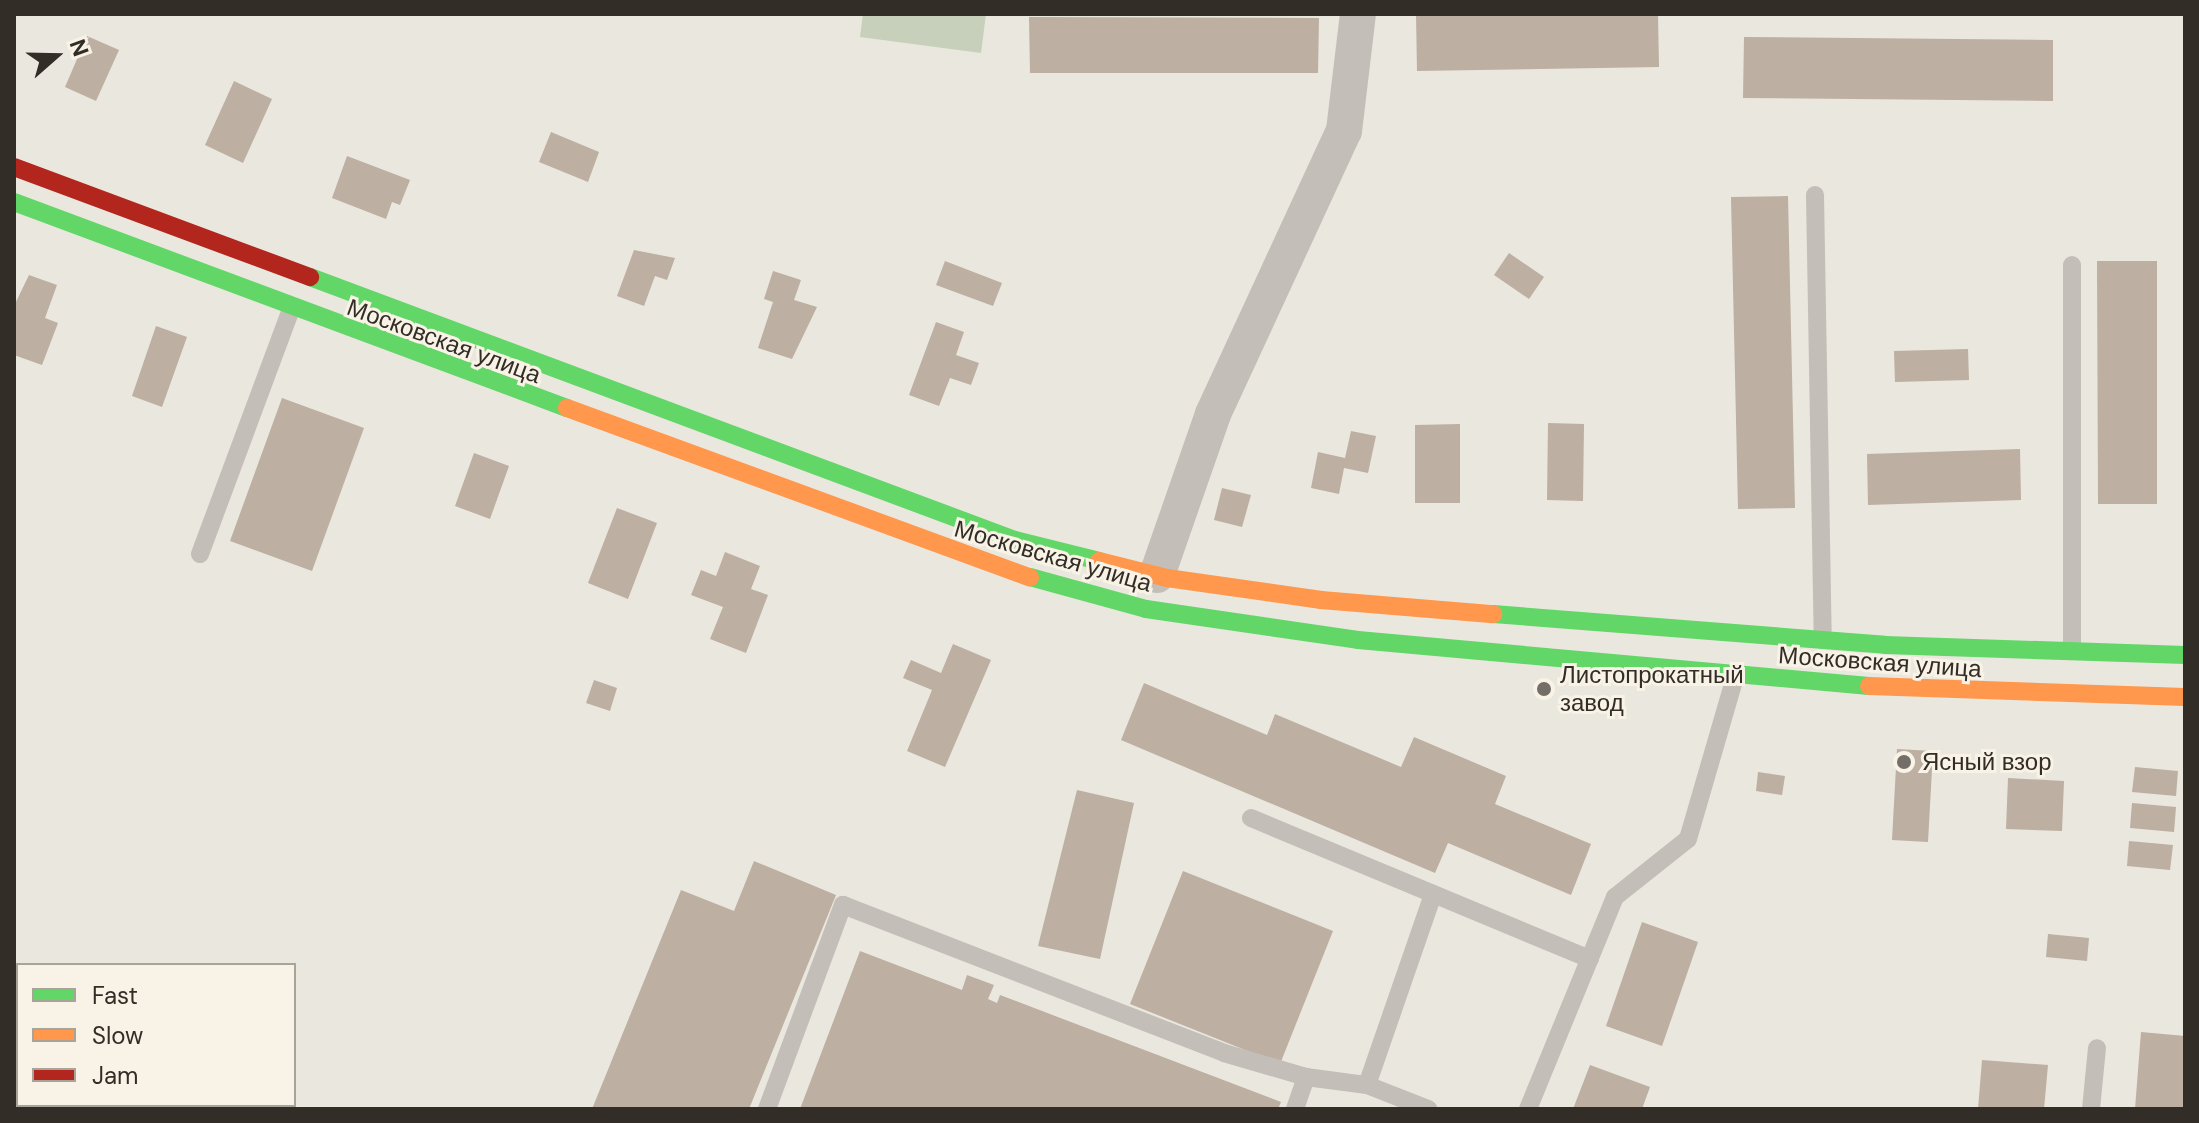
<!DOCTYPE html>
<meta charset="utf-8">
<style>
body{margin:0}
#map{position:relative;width:2199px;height:1123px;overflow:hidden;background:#eae7df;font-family:"DM Sans",sans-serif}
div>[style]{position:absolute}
.green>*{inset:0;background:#c7d0ba}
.building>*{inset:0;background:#bdafa1}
.lane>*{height:18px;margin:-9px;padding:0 9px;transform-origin:9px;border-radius:9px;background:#c3bfb8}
.street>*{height:36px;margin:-18px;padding:0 18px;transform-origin:18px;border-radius:18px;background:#c3bfb8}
.fast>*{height:18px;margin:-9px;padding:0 9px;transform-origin:9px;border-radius:9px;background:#63d668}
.slow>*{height:18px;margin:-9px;padding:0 9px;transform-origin:9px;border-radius:9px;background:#ff974d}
.jam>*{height:18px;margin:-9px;padding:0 9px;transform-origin:9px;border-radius:9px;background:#b3261e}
.dots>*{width:22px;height:22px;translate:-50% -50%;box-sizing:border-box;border:4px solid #f8f3e6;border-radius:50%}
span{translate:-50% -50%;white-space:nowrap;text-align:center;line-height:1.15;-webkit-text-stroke:6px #f8f3e6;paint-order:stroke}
.street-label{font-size:24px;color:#332d27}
.poi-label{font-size:24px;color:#332d27}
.left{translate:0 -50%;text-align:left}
.frame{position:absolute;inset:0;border:16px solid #332d27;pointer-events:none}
.legend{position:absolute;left:16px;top:963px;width:280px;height:144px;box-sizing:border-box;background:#f8f3e6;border:2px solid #a9a49a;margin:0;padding:10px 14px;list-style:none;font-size:24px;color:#332d27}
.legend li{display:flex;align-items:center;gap:16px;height:40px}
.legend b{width:40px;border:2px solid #a9a49a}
.north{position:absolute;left:16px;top:16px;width:80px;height:80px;-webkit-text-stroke:6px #f8f3e6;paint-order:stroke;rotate:70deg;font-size:22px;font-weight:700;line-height:32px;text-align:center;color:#332d27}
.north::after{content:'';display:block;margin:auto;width:28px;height:36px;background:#332d27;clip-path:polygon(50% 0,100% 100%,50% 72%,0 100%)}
</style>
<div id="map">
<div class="green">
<div style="clip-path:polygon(863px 14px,986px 14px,981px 53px,860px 37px)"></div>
</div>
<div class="building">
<div style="clip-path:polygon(1416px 14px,1658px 14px,1659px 67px,1417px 71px)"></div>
<div style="clip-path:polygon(1029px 17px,1319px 18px,1318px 73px,1030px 73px)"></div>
<div style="clip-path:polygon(87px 36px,119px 50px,96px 101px,65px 87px)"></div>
<div style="clip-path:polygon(1744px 37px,2053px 40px,2053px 101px,1743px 98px)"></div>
<div style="clip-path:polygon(234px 81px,272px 99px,243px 163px,205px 145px)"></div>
<div style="clip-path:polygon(551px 132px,599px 152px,588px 182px,539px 162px)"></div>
<div style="clip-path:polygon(347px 156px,410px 180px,400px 205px,392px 202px,386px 219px,332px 198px)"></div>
<div style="clip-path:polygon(1788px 196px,1795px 508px,1738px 509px,1731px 197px)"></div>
<div style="clip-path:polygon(634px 250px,675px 258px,667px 280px,655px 276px,644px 306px,617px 296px)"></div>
<div style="clip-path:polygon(1509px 253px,1544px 277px,1529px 299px,1494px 275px)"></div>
<div style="clip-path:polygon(945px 261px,1002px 283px,993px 306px,936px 285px)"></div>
<div style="clip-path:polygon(2097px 261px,2157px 261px,2157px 504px,2098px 504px)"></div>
<div style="clip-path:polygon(773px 271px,801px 280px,794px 300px,817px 307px,792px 359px,758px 348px,773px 302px,764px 299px)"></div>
<div style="clip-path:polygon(29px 275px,57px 285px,45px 318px,58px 323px,42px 365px,14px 355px,14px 306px)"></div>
<div style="clip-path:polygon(936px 322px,964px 332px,956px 355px,979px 363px,971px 385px,950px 378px,939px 406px,909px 395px)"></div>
<div style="clip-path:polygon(156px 326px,187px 337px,162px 407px,132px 396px)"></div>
<div style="clip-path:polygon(1968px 349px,1969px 380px,1895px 382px,1894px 351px)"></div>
<div style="clip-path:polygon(282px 398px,364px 428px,312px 571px,230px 541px)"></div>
<div style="clip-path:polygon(1548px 423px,1584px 424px,1583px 501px,1547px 500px)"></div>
<div style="clip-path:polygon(1460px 424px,1460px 503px,1415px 503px,1415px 425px)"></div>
<div style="clip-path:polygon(1351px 431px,1376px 436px,1368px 473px,1344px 468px,1339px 494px,1311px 488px,1318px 452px,1345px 458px)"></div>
<div style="clip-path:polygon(2020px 449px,2021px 500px,1868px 505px,1867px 454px)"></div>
<div style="clip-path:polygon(474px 453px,509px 466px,490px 519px,455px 506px)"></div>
<div style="clip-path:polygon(1222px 488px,1251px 495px,1242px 527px,1214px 520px)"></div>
<div style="clip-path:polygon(617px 508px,657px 523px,628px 599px,588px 583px)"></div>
<div style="clip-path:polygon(725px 552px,760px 566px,751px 589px,768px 595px,746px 653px,710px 639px,723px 607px,691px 595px,701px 570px,716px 576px)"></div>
<div style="clip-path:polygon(953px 644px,991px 660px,945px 767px,907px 751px,932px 690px,903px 678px,911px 660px,941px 673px)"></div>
<div style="clip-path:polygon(594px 680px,617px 688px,610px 711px,586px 703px)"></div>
<div style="clip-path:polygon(1144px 683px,1267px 735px,1275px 714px,1401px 767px,1414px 737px,1506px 776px,1495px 804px,1591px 844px,1571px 895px,1448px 843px,1435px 873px,1121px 740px)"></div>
<div style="clip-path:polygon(1897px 749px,1933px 751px,1928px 842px,1892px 840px)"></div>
<div style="clip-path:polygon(2135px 767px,2178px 771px,2176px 796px,2132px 792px)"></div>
<div style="clip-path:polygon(1758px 772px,1785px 776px,1782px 795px,1756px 791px)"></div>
<div style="clip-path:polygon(2008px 778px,2064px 781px,2062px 831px,2006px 829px)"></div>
<div style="clip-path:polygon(1077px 790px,1134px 803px,1100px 959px,1038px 946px)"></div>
<div style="clip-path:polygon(2132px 803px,2176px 807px,2174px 832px,2130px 828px)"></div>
<div style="clip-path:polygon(2129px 841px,2173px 845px,2170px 870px,2127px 866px)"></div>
<div style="clip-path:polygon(754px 861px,836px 895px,749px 1109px,592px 1109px,681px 890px,734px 911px)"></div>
<div style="clip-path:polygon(1183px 871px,1333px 931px,1280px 1064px,1130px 1004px)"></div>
<div style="clip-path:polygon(1642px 922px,1698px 942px,1662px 1046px,1606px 1026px)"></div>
<div style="clip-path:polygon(2048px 934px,2089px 938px,2087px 961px,2046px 957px)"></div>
<div style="clip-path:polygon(860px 951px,962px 990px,967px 975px,994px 985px,988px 999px,997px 1003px,1000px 995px,1281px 1102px,1278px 1109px,800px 1109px)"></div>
<div style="clip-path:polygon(2141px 1032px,2185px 1036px,2185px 1109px,2135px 1109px)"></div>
<div style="clip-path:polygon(1982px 1060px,2048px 1065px,2044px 1109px,1978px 1109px)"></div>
<div style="clip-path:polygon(1590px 1065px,1650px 1087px,1642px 1109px,1573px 1109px)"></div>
</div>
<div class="lane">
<div style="left:1815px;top:195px;width:445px;rotate:89deg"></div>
<div style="left:2072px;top:265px;width:386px;rotate:90deg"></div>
<div style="left:200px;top:554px;width:261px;rotate:-69.6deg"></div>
<div style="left:1251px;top:818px;width:367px;rotate:22.6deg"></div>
<div style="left:1367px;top:1085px;width:66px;rotate:21.5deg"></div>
<div style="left:767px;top:1109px;width:218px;rotate:-69.6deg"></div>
<div style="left:843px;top:905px;width:409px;rotate:21.2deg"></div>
<div style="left:1224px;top:1053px;width:85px;rotate:16.3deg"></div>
<div style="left:1295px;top:1109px;width:34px;rotate:-71deg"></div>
<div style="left:1306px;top:1077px;width:62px;rotate:7.5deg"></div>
<div style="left:1367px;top:1085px;width:202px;rotate:-70.9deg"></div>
<div style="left:1528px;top:1109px;width:229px;rotate:-67.7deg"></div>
<div style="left:1615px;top:897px;width:93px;rotate:-38.5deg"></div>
<div style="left:1688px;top:839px;width:172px;rotate:-73.8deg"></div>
<div style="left:2091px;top:1109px;width:61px;rotate:-84.4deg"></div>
</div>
<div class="street">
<div style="left:1157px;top:575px;width:170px;rotate:-70.8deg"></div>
<div style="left:1213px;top:414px;width:312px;rotate:-65.2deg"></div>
<div style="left:1344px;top:131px;width:118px;rotate:-83.2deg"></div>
</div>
<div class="fast">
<div style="left:14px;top:202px;width:590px;rotate:20.43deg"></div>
<div style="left:310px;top:277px;width:752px;rotate:20.46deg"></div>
<div style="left:1015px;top:540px;width:87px;rotate:14deg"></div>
<div style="left:1030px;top:577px;width:120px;rotate:15.4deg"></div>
<div style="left:1146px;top:609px;width:214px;rotate:8.3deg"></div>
<div style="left:1358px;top:640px;width:513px;rotate:5.14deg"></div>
<div style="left:1493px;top:614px;width:393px;rotate:4.5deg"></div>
<div style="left:1885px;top:645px;width:300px;rotate:1.9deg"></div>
</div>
<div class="slow">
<div style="left:567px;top:408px;width:493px;rotate:20.1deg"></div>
<div style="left:1099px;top:561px;width:70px;rotate:14deg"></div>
<div style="left:1167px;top:578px;width:156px;rotate:8.1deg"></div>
<div style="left:1321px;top:600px;width:173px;rotate:4.7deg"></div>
<div style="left:1869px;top:686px;width:316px;rotate:2deg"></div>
</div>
<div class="jam">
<div style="left:14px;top:167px;width:316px;rotate:20.4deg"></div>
</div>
<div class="dots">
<div style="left:1544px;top:689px;background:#736e67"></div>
<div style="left:1904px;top:762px;background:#736e67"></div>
</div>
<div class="street-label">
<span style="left:444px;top:341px;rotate:20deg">Московская улица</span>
<span style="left:1053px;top:556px;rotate:16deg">Московская улица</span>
<span style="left:1880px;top:662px;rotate:4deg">Московская улица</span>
</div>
<div class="poi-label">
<span class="left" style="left:1560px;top:689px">Листопрокатный<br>завод</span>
<span class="left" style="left:1922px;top:762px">Ясный взор</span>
</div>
<div class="frame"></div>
<ul class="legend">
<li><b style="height:10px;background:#63d668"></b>Fast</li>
<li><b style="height:10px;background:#ff974d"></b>Slow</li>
<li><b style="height:10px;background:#b3261e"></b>Jam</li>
</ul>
<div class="north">N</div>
</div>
